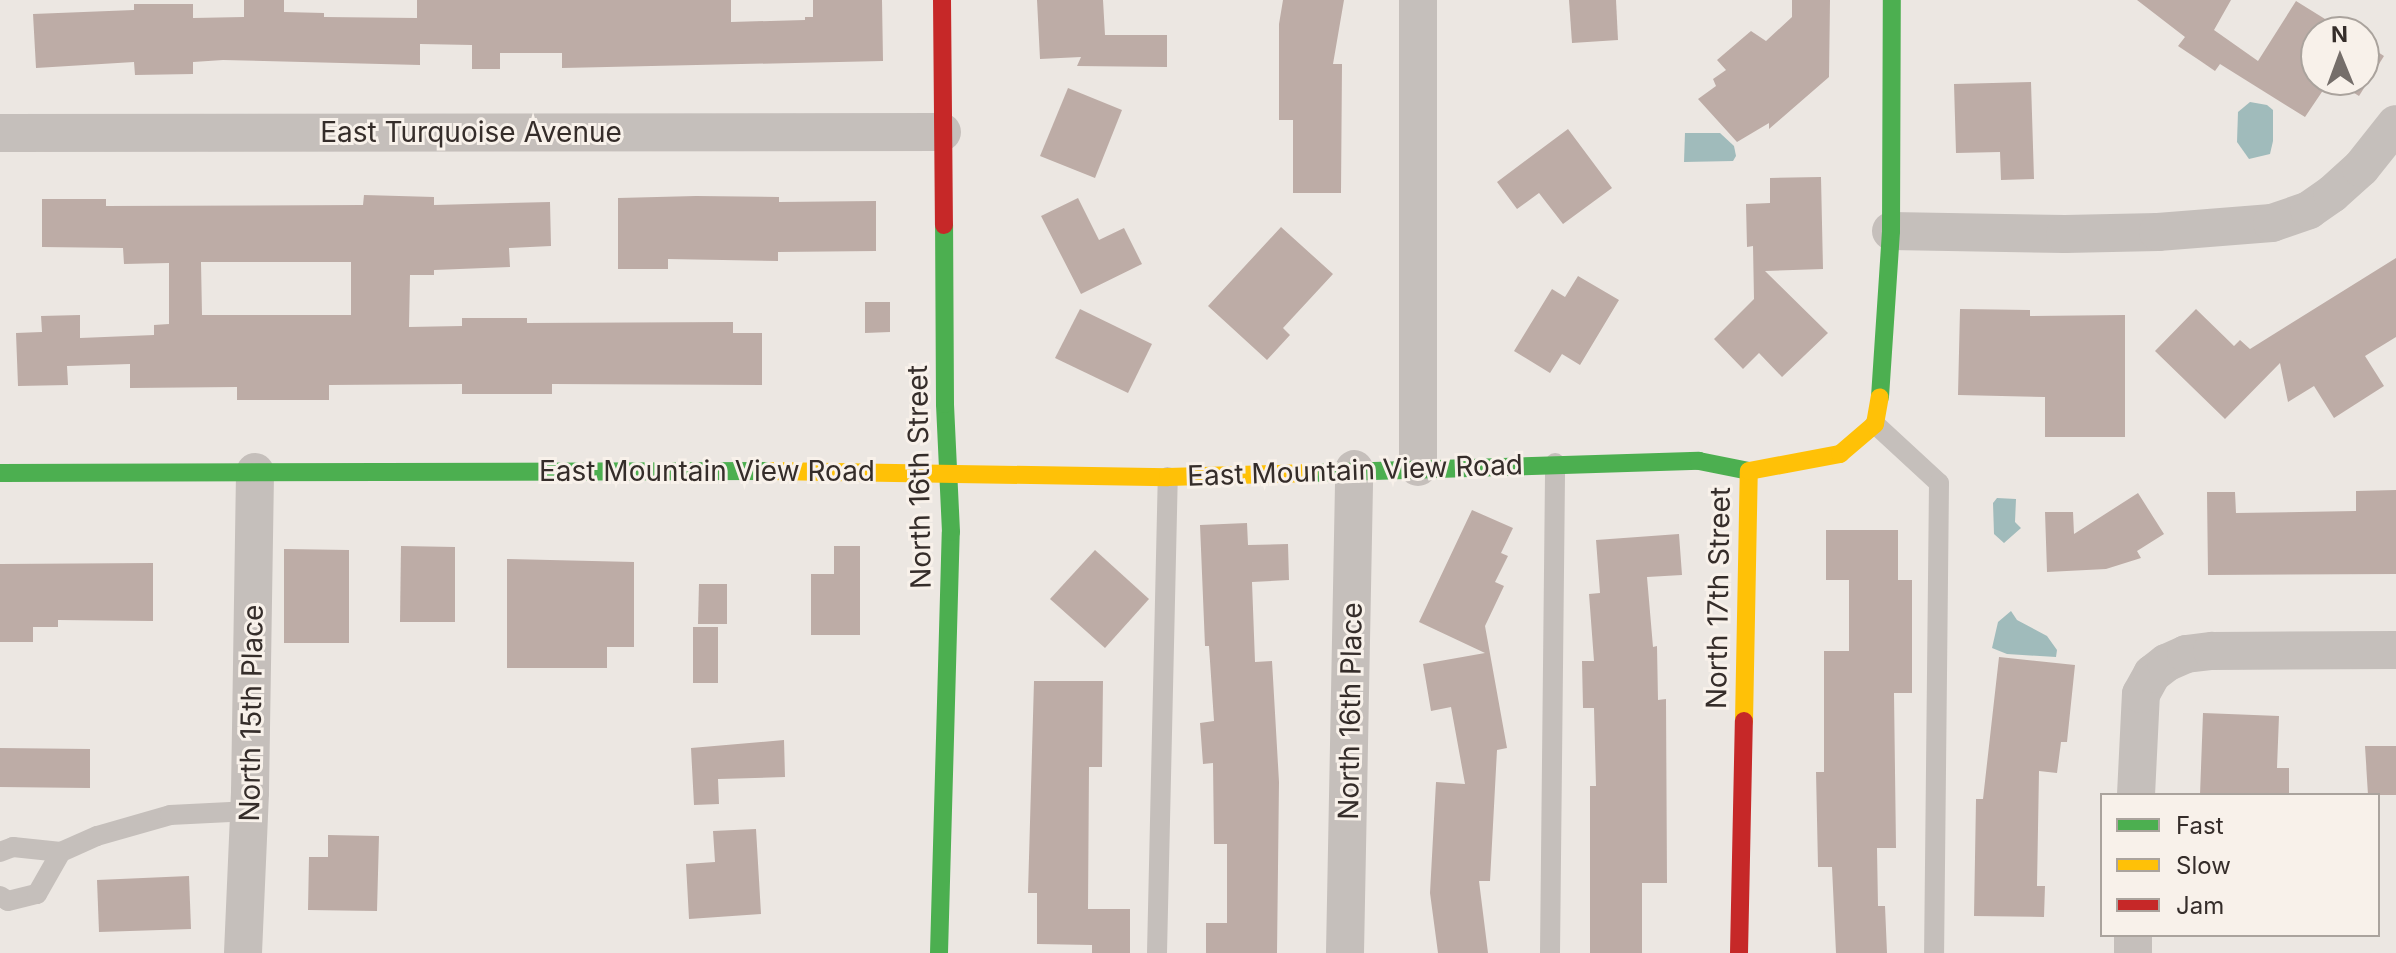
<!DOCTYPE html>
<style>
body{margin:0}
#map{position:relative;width:2396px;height:953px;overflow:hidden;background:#ece7e2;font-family:Inter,sans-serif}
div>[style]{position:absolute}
.water>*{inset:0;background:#a0bbbb}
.building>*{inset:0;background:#bdaca6}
.lane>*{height:20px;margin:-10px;padding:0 10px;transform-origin:10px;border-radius:10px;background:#c5bfbb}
.street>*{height:38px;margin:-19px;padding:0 19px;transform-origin:19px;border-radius:19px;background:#c5bfbb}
.fast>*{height:18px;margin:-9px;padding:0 9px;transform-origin:9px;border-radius:9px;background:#4caf50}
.slow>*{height:18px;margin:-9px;padding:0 9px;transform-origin:9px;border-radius:9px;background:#ffc107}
.jam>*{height:18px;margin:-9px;padding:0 9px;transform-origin:9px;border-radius:9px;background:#c62828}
span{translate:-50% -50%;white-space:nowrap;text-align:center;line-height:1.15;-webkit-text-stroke:6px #f8f1ea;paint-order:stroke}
.street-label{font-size:28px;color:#352d2a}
.legend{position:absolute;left:2100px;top:793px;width:280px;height:144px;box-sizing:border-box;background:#f8f1ea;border:2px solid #aaa39d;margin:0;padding:10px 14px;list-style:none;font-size:24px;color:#352d2a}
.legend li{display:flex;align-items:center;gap:16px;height:40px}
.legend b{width:40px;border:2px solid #aaa39d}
.north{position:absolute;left:2300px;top:16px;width:80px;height:80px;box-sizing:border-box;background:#f8f1ea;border:2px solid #aaa39d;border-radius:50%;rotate:359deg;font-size:22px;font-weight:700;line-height:32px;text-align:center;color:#352d2a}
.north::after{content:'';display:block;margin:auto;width:28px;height:36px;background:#756e6a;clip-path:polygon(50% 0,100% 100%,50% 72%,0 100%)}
</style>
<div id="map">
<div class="water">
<div style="clip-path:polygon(2250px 102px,2267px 105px,2273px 110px,2273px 141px,2270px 154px,2249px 159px,2237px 142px,2238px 112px)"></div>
<div style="clip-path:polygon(1685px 133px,1720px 133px,1734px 146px,1736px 156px,1733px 161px,1684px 162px)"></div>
<div style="clip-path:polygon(1997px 498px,2016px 499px,2015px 522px,2021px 528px,2004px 543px,1994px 534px,1993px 503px)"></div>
<div style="clip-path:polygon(2011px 611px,2017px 620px,2047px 636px,2057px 650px,2056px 657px,2007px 654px,1992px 648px,1998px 622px)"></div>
</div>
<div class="building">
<div style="clip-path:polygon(244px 0,284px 0,284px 12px,324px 13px,324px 17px,417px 18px,417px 0,731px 0,731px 22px,805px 20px,805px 17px,813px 17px,813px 0,882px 0,883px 61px,562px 68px,562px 53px,500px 53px,500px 69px,472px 69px,472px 45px,420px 44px,420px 65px,223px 60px,193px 62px,193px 74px,135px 75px,134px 62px,36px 68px,33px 14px,134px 10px,134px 4px,193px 4px,193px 18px,244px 17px)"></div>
<div style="clip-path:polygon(1037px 0,1103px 0,1105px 35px,1167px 35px,1167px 67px,1077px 66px,1081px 57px,1040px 59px)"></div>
<div style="clip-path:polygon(1283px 0,1344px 0,1333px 64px,1342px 64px,1341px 193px,1293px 193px,1293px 120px,1279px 120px,1279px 24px)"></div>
<div style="clip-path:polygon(1569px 0,1616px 0,1618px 40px,1572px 43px)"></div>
<div style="clip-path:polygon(1792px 0,1830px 0,1829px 77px,1769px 129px,1769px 123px,1737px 142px,1698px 99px,1716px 86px,1713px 79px,1726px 70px,1717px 60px,1751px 31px,1766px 41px,1792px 17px)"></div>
<div style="clip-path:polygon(2137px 0,2231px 0,2214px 30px,2258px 61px,2296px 1px,2346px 32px,2316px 32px,2316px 80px,2330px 80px,2305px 117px,2220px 64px,2215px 71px,2199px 60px,2178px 46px,2185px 37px)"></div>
<div style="clip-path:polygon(2364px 43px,2384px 56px,2359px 96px,2333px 80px,2364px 80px)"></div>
<div style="clip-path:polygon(2031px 82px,2034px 179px,2001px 180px,2000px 152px,1956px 153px,1954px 84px)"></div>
<div style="clip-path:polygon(1068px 88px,1122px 110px,1095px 178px,1040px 156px)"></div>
<div style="clip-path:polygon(1568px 129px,1612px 188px,1563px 224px,1539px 193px,1517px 209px,1497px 182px)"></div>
<div style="clip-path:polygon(1821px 177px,1823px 269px,1765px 271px,1828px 333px,1782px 377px,1759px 353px,1743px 369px,1714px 339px,1754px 299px,1753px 246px,1747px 247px,1746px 204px,1770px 203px,1770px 178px)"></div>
<div style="clip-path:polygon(evenodd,364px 195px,434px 197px,434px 205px,550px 202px,551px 246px,509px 248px,510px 267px,434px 270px,434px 275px,410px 275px,409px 327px,462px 326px,462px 318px,527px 318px,527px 323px,733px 322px,733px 333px,762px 333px,762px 385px,552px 384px,552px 394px,462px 394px,462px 384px,329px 385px,329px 400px,237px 400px,237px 387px,130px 388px,130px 364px,67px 366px,68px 385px,18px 386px,16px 333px,42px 332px,41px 316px,80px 315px,80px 338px,154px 335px,154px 325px,169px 324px,169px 263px,124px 264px,123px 248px,42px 247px,42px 199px,106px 199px,106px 206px,363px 205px,364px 195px,201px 262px,351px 262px,351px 315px,202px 315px,201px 262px)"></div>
<div style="clip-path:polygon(696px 196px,779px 197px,779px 202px,876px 201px,876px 251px,778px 252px,778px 261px,668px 259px,668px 269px,618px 269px,618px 198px)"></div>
<div style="clip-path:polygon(1078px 198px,1099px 240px,1124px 228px,1142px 264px,1081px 294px,1041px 216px)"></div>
<div style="clip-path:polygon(1281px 227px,1333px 274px,1283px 328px,1290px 335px,1267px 360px,1208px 306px)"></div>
<div style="clip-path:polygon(2396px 258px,2396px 337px,2365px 356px,2384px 386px,2334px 418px,2314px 386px,2288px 402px,2280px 363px,2225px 419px,2155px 351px,2196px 309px,2234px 346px,2240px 340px,2250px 349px)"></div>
<div style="clip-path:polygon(1578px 276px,1619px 300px,1580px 365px,1562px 354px,1550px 373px,1514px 351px,1552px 289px,1565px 297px)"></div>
<div style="clip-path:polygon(865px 302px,890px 302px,890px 332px,865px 333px)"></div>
<div style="clip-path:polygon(1080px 309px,1152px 344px,1128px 393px,1055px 358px)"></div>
<div style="clip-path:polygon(1960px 309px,2030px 310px,2030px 316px,2125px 315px,2125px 437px,2045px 437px,2045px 397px,1958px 395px)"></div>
<div style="clip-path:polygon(2396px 490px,2396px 574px,2208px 575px,2207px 492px,2235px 492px,2236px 513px,2356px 511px,2356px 491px)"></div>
<div style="clip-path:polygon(2138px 493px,2164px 534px,2137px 551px,2141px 558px,2106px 569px,2047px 572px,2045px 512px,2073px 512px,2074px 534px)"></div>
<div style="clip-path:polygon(1472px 510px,1513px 528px,1501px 553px,1508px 556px,1495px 582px,1504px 586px,1485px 626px,1507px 748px,1497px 750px,1490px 881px,1479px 881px,1488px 953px,1438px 953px,1430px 893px,1436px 782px,1465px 784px,1451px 707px,1431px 711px,1423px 664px,1485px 653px,1419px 622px)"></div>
<div style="clip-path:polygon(1247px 523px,1248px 545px,1288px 544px,1289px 580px,1252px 582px,1255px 662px,1272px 661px,1279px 782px,1277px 953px,1206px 953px,1206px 923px,1227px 923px,1227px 844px,1214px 844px,1213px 763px,1203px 764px,1200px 723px,1214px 721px,1209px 646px,1205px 646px,1200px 525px)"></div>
<div style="clip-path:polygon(1826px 530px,1898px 530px,1898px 580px,1912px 580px,1912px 693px,1894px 693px,1896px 848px,1877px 848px,1878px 906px,1885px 906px,1887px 953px,1836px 953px,1832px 867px,1818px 867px,1816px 772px,1824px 772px,1824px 651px,1849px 651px,1849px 580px,1826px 580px)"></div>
<div style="clip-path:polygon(1679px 534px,1682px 575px,1647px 577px,1653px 647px,1657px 646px,1658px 700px,1666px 699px,1667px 883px,1642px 883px,1642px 953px,1590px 953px,1590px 786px,1596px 786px,1594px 708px,1583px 708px,1582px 661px,1594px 661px,1589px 594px,1600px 593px,1596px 540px)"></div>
<div style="clip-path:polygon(401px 546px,455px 547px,455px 622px,400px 622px)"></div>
<div style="clip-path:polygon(834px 546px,860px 546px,860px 635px,811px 635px,811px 574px,834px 574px)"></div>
<div style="clip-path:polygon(284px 549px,349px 550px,349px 643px,284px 643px)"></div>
<div style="clip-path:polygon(1095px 550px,1149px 599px,1105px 648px,1050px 599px)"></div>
<div style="clip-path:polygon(507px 559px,634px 562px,634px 647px,607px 647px,607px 668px,507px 668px)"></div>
<div style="clip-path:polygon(153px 563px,153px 621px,58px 620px,58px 627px,33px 627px,33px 642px,0 642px,0 564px)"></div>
<div style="clip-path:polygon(699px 584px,727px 584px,727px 624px,698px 624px)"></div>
<div style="clip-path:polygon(693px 627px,718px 627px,718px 683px,693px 683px)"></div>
<div style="clip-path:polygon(1999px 657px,2075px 665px,2067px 742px,2061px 742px,2057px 773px,2039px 771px,2037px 886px,2045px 886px,2044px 917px,1974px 916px,1976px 799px,1983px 799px)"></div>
<div style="clip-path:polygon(1034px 681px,1103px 681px,1102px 767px,1089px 767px,1088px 909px,1130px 909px,1130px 953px,1092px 953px,1092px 945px,1037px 944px,1037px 893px,1028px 893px)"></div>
<div style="clip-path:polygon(2203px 713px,2279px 716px,2277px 768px,2289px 768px,2289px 795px,2200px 795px)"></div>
<div style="clip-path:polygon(784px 740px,785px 777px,718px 779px,719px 804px,694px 805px,691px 748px)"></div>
<div style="clip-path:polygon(2365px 746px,2396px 746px,2396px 795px,2368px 795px)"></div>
<div style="clip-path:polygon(0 748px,90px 749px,90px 788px,0 787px)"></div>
<div style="clip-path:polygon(756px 829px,761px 914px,689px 919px,686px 864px,715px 862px,713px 831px)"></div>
<div style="clip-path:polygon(328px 835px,379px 836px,377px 911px,308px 910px,309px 857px,328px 857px)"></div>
<div style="clip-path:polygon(189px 876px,191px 929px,99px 932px,97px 880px)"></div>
</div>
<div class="lane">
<div style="left:1875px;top:424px;width:87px;rotate:42.7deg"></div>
<div style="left:1939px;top:483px;width:470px;rotate:90.6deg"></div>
<div style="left:0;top:852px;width:14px;rotate:-21deg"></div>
<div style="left:13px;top:847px;width:48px;rotate:5.9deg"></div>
<div style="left:61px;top:852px;width:39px;rotate:-24deg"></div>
<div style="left:97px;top:836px;width:76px;rotate:-16deg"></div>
<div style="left:170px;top:815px;width:80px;rotate:-2.9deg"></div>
<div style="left:0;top:896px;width:9px;rotate:32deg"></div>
<div style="left:8px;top:901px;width:30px;rotate:-14deg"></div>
<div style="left:37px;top:894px;width:48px;rotate:-60.3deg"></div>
<div style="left:1157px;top:953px;width:476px;rotate:-88.7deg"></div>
<div style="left:1550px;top:953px;width:490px;rotate:-89.4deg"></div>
</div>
<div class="street">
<div style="left:1418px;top:0;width:467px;rotate:90deg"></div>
<div style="left:0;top:133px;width:942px;rotate:-0.06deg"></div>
<div style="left:1891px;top:231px;width:174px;rotate:1deg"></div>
<div style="left:2065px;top:234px;width:93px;rotate:-1.2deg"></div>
<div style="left:2158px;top:232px;width:114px;rotate:-4.5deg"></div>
<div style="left:2272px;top:223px;width:39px;rotate:-19deg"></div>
<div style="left:2309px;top:210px;width:28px;rotate:-35deg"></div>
<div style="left:2332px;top:194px;width:39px;rotate:-42deg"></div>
<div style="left:2361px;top:168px;width:56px;rotate:-51.5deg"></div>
<div style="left:2136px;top:795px;width:101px;rotate:-87.2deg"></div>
<div style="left:2141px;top:694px;width:23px;rotate:-61deg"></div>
<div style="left:2152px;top:674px;width:18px;rotate:-38deg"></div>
<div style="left:2166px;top:663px;width:22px;rotate:-24deg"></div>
<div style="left:2186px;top:654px;width:26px;rotate:-7deg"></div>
<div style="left:2212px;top:651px;width:184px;rotate:-0.3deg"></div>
<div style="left:243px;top:953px;width:161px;rotate:-87.5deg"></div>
<div style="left:250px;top:792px;width:320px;rotate:-89.1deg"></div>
<div style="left:1345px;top:953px;width:484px;rotate:-88.9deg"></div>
<div style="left:2133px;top:953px;width:18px;rotate:-90deg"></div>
</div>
<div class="fast">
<div style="left:1880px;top:397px;width:166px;rotate:-86.2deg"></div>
<div style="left:1891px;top:231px;width:231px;rotate:-89.8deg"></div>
<div style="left:0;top:473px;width:771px;rotate:-0.15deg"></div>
<div style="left:1309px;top:473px;width:390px;rotate:-1.8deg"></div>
<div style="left:1699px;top:461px;width:51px;rotate:11.3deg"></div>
<div style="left:939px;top:953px;width:421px;rotate:-88.4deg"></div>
<div style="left:951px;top:532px;width:128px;rotate:-92.7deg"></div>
<div style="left:945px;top:404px;width:179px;rotate:-90.3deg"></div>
</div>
<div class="slow">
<div style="left:771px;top:471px;width:397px;rotate:0.9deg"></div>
<div style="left:1168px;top:477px;width:141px;rotate:-1.6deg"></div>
<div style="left:1744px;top:721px;width:250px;rotate:-88.9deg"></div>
<div style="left:1749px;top:471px;width:93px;rotate:-10.6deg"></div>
<div style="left:1840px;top:454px;width:46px;rotate:-40.6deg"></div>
<div style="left:1875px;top:424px;width:27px;rotate:-80deg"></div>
</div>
<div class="jam">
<div style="left:942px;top:0;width:225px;rotate:89.5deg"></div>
<div style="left:1739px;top:953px;width:232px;rotate:-88.8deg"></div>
</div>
<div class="street-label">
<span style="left:471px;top:132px">East Turquoise Avenue</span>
<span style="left:1355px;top:470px;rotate:-2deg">East Mountain View Road</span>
<span style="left:707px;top:471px">East Mountain View Road</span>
<span style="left:919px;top:477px;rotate:-91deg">North 16th Street</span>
<span style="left:1718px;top:598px;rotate:-89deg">North 17th Street</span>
<span style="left:1350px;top:711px;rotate:-89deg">North 16th Place</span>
<span style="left:251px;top:713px;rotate:-89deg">North 15th Place</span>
</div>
<ul class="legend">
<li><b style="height:10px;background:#4caf50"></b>Fast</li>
<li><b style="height:10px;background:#ffc107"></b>Slow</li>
<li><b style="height:10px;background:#c62828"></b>Jam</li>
</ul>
<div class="north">N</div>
</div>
